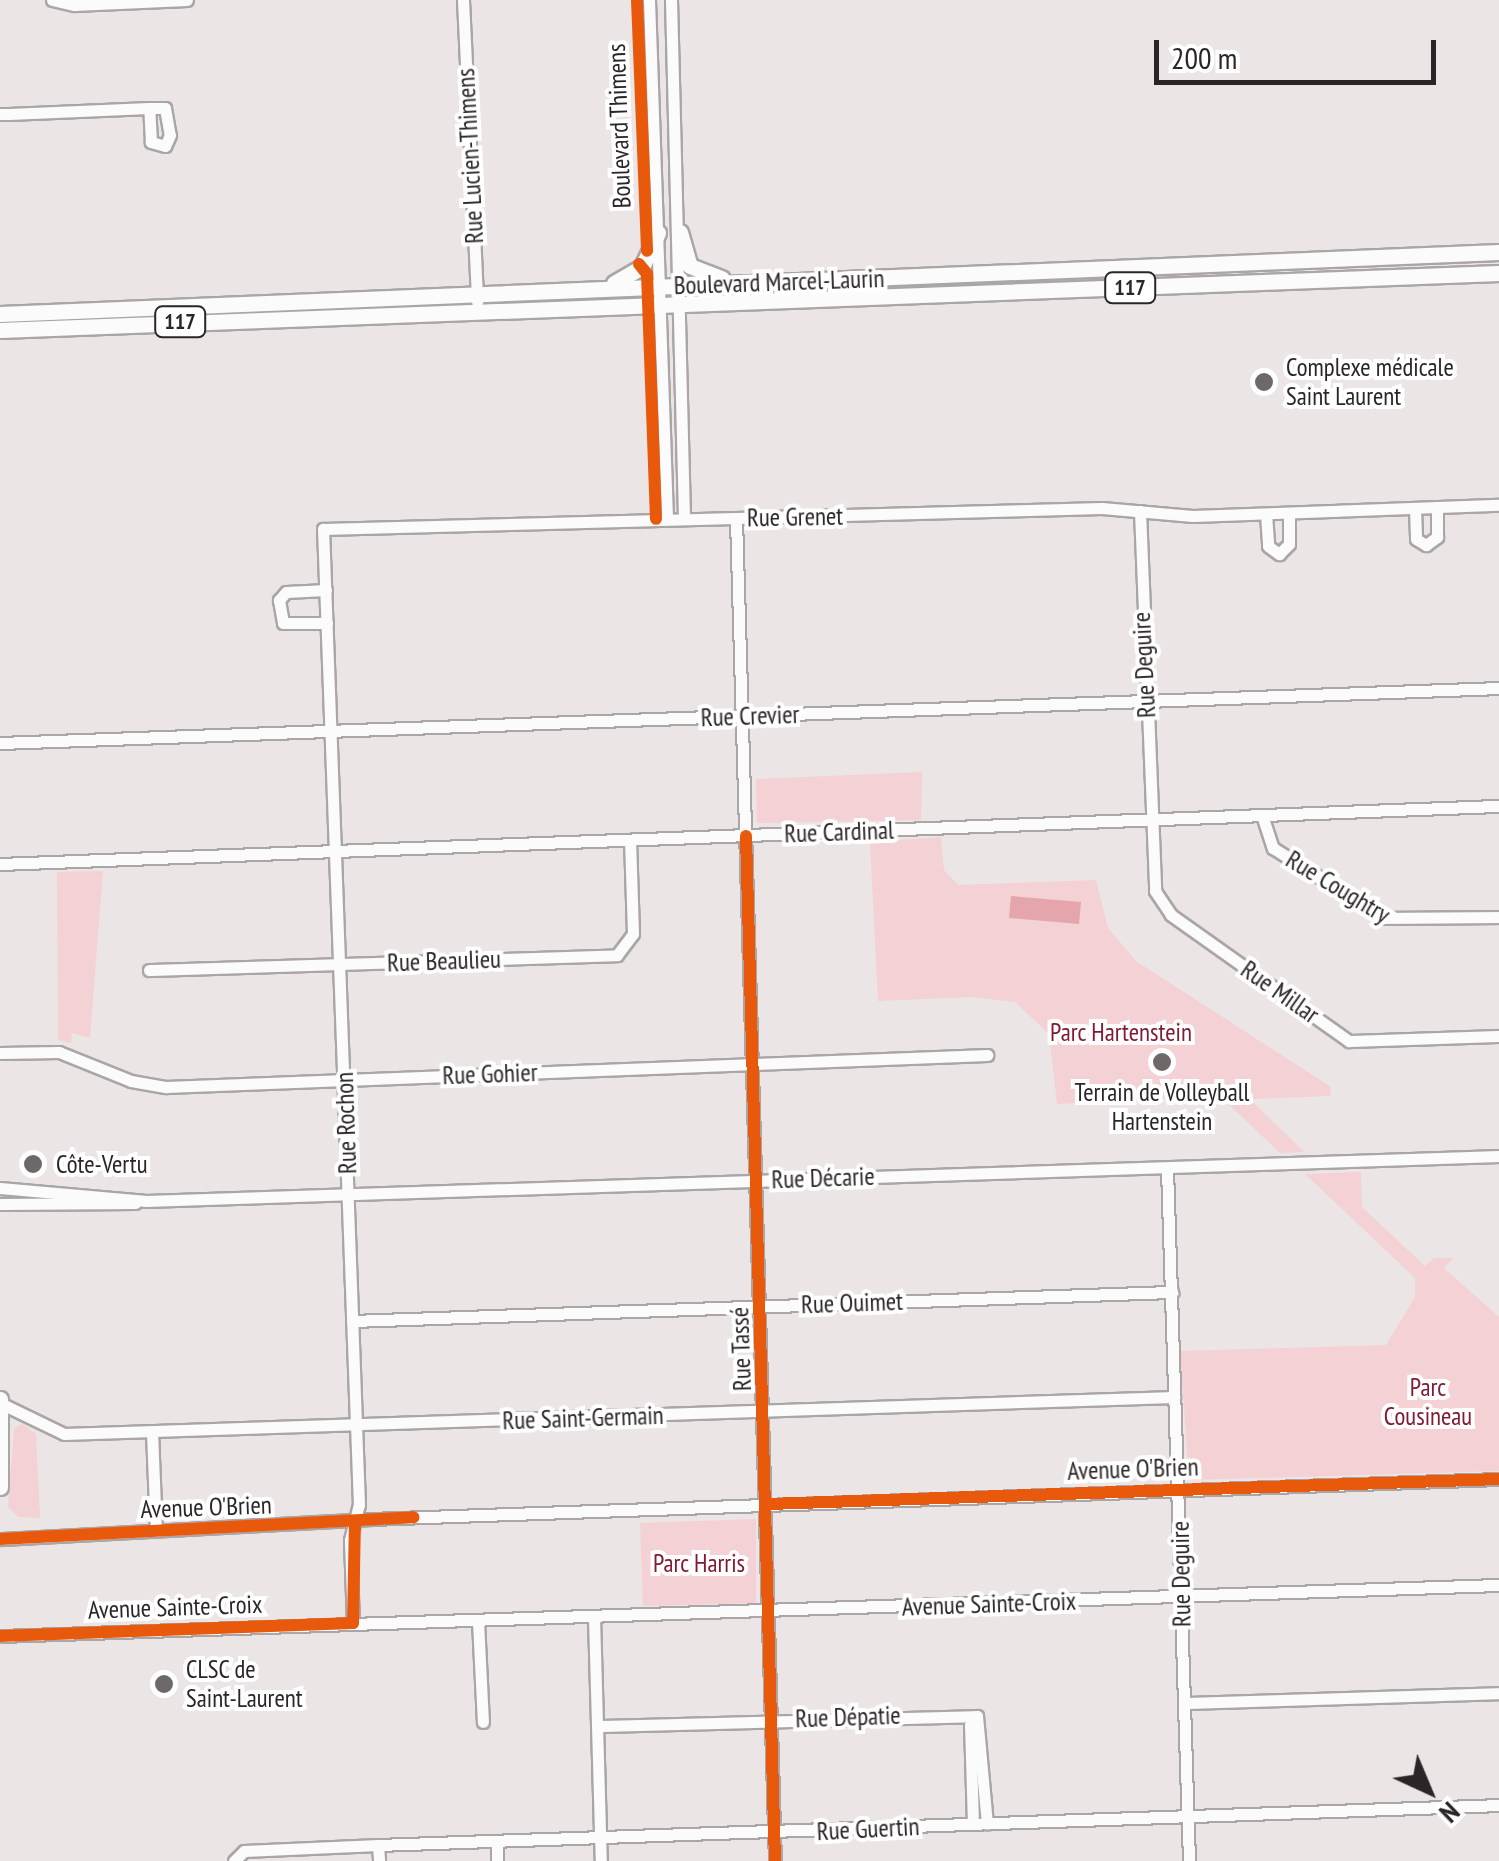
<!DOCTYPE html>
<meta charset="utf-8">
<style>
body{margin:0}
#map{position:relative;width:1499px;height:1861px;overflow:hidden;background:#ece5e6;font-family:"PT Sans Narrow",sans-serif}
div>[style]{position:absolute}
.green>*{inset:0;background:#f3d1d4}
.water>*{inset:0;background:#e4a5ad}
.roads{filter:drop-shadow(2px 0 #aaa5a6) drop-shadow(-2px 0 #aaa5a6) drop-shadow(0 2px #aaa5a6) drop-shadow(0 -2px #aaa5a6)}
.minor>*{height:11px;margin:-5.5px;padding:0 5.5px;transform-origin:5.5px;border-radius:5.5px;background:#fcfbfb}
.major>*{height:15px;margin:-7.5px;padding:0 7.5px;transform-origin:7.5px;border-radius:7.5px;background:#fcfbfb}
.cycleway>*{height:12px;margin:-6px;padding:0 6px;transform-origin:6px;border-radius:6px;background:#e8590c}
.dots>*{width:28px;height:28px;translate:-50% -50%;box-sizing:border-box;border:5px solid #fff;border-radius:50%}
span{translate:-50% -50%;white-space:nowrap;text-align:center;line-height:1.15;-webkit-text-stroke:8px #fff;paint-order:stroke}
.shield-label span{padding:2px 8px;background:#fff;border:2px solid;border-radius:8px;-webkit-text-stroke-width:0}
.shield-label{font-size:22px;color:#2a2526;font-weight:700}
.street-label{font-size:25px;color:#2a2526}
.poi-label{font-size:25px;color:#2a2526}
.left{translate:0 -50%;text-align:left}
.park-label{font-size:25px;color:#801b33}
.north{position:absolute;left:1379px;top:1741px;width:100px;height:100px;-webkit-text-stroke:8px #fff;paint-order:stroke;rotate:136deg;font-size:28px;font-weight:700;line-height:40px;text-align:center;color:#2a2526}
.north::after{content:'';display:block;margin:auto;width:35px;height:45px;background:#2a2526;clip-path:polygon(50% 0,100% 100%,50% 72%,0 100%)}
.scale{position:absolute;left:1154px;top:40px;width:282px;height:45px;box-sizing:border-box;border:5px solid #2a2526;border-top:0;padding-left:12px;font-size:30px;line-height:35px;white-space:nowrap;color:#2a2526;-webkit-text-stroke:8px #fff;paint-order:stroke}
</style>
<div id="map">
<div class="green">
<div style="clip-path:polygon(922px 772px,921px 820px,757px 823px,756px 779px)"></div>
<div style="clip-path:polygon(941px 837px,944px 870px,958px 885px,1096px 880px,1108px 928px,1136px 961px,1331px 1087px,1330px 1096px,1250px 1099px,1304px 1152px,1280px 1153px,1221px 1097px,1057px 1104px,1049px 1034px,1015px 1002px,971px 997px,878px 1001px,870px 842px)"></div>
<div style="clip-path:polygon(103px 871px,90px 1038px,72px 1033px,71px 1043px,58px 1040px,57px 872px)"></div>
<div style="clip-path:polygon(1361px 1172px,1362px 1207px,1425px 1266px,1434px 1258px,1453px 1258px,1444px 1268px,1499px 1317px,1499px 1471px,1189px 1480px,1180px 1351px,1386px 1345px,1415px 1297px,1415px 1278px,1305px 1174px)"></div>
<div style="clip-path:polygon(22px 1424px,36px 1434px,40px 1518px,18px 1517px,8px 1507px,14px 1429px)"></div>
<div style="clip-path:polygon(756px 1519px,756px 1603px,643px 1606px,640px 1523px)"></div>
</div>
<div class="water">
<div style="clip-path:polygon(1011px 896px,1081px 902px,1079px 924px,1009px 918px)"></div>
</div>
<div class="roads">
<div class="minor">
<div style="left:52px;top:0;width:23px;rotate:13deg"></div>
<div style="left:74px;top:5px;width:113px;rotate:-2.5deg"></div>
<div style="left:463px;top:0;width:302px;rotate:87.3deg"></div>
<div style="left:649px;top:0;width:518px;rotate:88.01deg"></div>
<div style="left:671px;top:0;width:518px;rotate:88.56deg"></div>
<div style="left:0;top:114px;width:9px"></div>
<div style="left:9px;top:114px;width:140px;rotate:-2.5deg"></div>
<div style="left:149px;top:108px;width:16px"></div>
<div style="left:165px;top:108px;width:27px;rotate:80deg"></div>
<div style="left:170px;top:135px;width:12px;rotate:114deg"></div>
<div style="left:165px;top:146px;width:15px;rotate:-164deg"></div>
<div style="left:151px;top:142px;width:34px;rotate:-93deg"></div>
<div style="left:1415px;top:508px;width:31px;rotate:88deg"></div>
<div style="left:1416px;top:539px;width:12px;rotate:31deg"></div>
<div style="left:1426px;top:545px;width:14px;rotate:-36deg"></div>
<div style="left:1437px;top:537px;width:30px;rotate:-90deg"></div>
<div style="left:1140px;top:511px;width:380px;rotate:87.7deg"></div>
<div style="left:1155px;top:891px;width:29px;rotate:56deg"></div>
<div style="left:1171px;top:915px;width:218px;rotate:35.3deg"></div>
<div style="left:1349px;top:1041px;width:150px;rotate:-1.9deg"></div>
<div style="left:1266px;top:514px;width:32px;rotate:86deg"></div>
<div style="left:1268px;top:546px;width:14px;rotate:36deg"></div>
<div style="left:1279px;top:554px;width:14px;rotate:-45deg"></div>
<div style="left:1289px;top:544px;width:31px;rotate:-90deg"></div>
<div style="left:736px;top:518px;width:1344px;rotate:88.34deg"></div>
<div style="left:326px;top:590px;width:40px;rotate:177.1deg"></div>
<div style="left:286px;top:592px;width:11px;rotate:131deg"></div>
<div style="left:279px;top:600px;width:23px;rotate:80deg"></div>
<div style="left:283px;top:623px;width:44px"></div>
<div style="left:0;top:743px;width:1500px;rotate:-2.1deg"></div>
<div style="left:1262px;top:815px;width:35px;rotate:72deg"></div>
<div style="left:1273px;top:848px;width:131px;rotate:32.2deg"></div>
<div style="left:1384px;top:918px;width:115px;rotate:-0.5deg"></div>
<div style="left:0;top:864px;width:1500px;rotate:-2.22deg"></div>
<div style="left:149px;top:970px;width:468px;rotate:-1.8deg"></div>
<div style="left:617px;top:955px;width:26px;rotate:-53deg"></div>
<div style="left:633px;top:934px;width:94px;rotate:-91.8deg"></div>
<div style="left:0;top:1053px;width:59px;rotate:-1deg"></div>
<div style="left:59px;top:1052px;width:78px;rotate:21.9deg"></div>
<div style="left:131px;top:1081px;width:36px;rotate:10deg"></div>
<div style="left:166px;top:1087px;width:822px;rotate:-2.23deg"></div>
<div style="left:1167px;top:1168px;width:693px;rotate:88.18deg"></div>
<div style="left:0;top:1188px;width:147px;rotate:5.1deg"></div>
<div style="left:146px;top:1201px;width:1354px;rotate:-1.9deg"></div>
<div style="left:0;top:1204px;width:135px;rotate:-0.4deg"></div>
<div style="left:352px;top:1321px;width:821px;rotate:-2.03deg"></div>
<div style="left:0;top:1403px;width:71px;rotate:25.8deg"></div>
<div style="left:64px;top:1434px;width:1111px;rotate:-1.91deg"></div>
<div style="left:152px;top:1432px;width:99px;rotate:87.7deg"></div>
<div style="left:0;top:1539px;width:371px;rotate:-3.1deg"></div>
<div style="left:370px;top:1519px;width:1130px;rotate:-2.03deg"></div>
<div style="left:594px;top:1617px;width:244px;rotate:88.4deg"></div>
<div style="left:478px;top:1621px;width:101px;rotate:87.2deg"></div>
<div style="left:353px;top:1623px;width:83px;rotate:-92.1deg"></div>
<div style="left:350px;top:1540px;width:36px;rotate:-76deg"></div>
<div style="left:359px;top:1505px;width:977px;rotate:-92.11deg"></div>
<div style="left:323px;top:529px;width:779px;rotate:-1.54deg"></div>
<div style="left:1102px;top:508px;width:91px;rotate:5deg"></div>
<div style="left:1193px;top:516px;width:306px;rotate:-2.1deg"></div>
<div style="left:0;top:1636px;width:1500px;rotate:-1.95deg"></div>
<div style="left:1185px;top:1703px;width:314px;rotate:-1.8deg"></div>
<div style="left:977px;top:1716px;width:108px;rotate:84.7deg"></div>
<div style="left:598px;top:1726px;width:379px;rotate:-1.5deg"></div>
<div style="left:973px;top:1824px;width:99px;rotate:-91.7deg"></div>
<div style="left:970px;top:1725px;width:11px;rotate:-52deg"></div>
<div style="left:378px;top:1845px;width:16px;rotate:86deg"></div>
<div style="left:234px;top:1861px;width:14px;rotate:-45deg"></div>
<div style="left:244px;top:1851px;width:134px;rotate:-2.6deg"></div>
<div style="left:378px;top:1845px;width:1122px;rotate:-2.04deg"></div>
<div style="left:497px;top:1861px;width:20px;rotate:-90deg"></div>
</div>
<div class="major">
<div style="left:680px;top:232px;width:35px;rotate:74deg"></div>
<div style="left:690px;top:266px;width:34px;rotate:21deg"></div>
<div style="left:614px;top:283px;width:32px;rotate:-30deg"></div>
<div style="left:642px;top:267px;width:38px;rotate:-65deg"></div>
<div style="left:0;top:314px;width:1500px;rotate:-2.37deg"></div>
<div style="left:0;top:330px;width:1500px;rotate:-2.18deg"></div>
<div style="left:0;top:1399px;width:88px;rotate:90deg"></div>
</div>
</div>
<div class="cycleway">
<div style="left:637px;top:0;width:251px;rotate:87.7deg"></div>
<div style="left:639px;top:264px;width:13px;rotate:51deg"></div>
<div style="left:647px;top:274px;width:245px;rotate:87.9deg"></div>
<div style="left:746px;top:836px;width:1025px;rotate:88.38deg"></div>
<div style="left:769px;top:1504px;width:730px;rotate:-1.96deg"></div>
<div style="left:0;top:1539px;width:414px;rotate:-3deg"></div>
<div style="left:0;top:1636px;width:353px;rotate:-2.1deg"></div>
<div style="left:353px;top:1623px;width:102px;rotate:-88.9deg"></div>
</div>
<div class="dots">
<div style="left:1264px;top:382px;background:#6e6869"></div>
<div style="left:1162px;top:1062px;background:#6e6869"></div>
<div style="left:33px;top:1164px;background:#6e6869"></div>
<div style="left:164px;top:1684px;background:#6e6869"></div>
</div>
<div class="shield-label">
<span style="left:1130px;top:288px">117</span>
<span style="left:180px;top:322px">117</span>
</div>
<div class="street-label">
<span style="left:619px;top:126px;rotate:-92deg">Boulevard Thimens</span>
<span style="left:470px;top:156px;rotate:-93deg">Rue Lucien-Thimens</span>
<span style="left:779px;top:282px;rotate:-2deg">Boulevard Marcel-Laurin</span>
<span style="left:795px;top:517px;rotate:-1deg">Rue Grenet</span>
<span style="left:1144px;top:665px;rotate:-93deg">Rue Deguire</span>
<span style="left:750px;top:716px;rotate:-2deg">Rue Crevier</span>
<span style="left:839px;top:832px;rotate:-2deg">Rue Cardinal</span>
<span style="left:1338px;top:887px;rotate:31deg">Rue Coughtry</span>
<span style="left:444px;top:961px;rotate:-2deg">Rue Beaulieu</span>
<span style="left:1280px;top:992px;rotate:35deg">Rue Millar</span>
<span style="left:490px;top:1074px;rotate:-2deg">Rue Gohier</span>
<span style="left:346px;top:1123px;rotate:-92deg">Rue Rochon</span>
<span style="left:823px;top:1178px;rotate:-2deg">Rue Décarie</span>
<span style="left:852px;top:1303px;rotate:-2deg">Rue Ouimet</span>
<span style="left:741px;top:1349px;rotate:-92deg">Rue Tassé</span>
<span style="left:583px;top:1418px;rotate:-2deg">Rue Saint-Germain</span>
<span style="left:1133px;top:1469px;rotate:-2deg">Avenue O'Brien</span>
<span style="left:206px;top:1507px;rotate:-2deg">Avenue O'Brien</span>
<span style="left:1181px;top:1574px;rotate:-91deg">Rue Deguire</span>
<span style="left:989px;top:1604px;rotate:-2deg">Avenue Sainte-Croix</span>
<span style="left:175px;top:1607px;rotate:-2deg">Avenue Sainte-Croix</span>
<span style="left:848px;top:1717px;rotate:-2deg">Rue Dépatie</span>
<span style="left:868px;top:1829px;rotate:-3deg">Rue Guertin</span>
</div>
<div class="poi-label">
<span class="left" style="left:1286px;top:382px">Complexe médicale<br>Saint Laurent</span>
<span style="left:1162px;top:1107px">Terrain de Volleyball<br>Hartenstein</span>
<span class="left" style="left:56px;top:1164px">Côte-Vertu</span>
<span class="left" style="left:186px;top:1684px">CLSC de<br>Saint-Laurent</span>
</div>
<div class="park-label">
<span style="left:1121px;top:1032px">Parc Hartenstein</span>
<span style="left:1428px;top:1402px">Parc<br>Cousineau</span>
<span style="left:699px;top:1563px">Parc Harris</span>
</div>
<div class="north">N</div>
<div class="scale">200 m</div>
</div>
